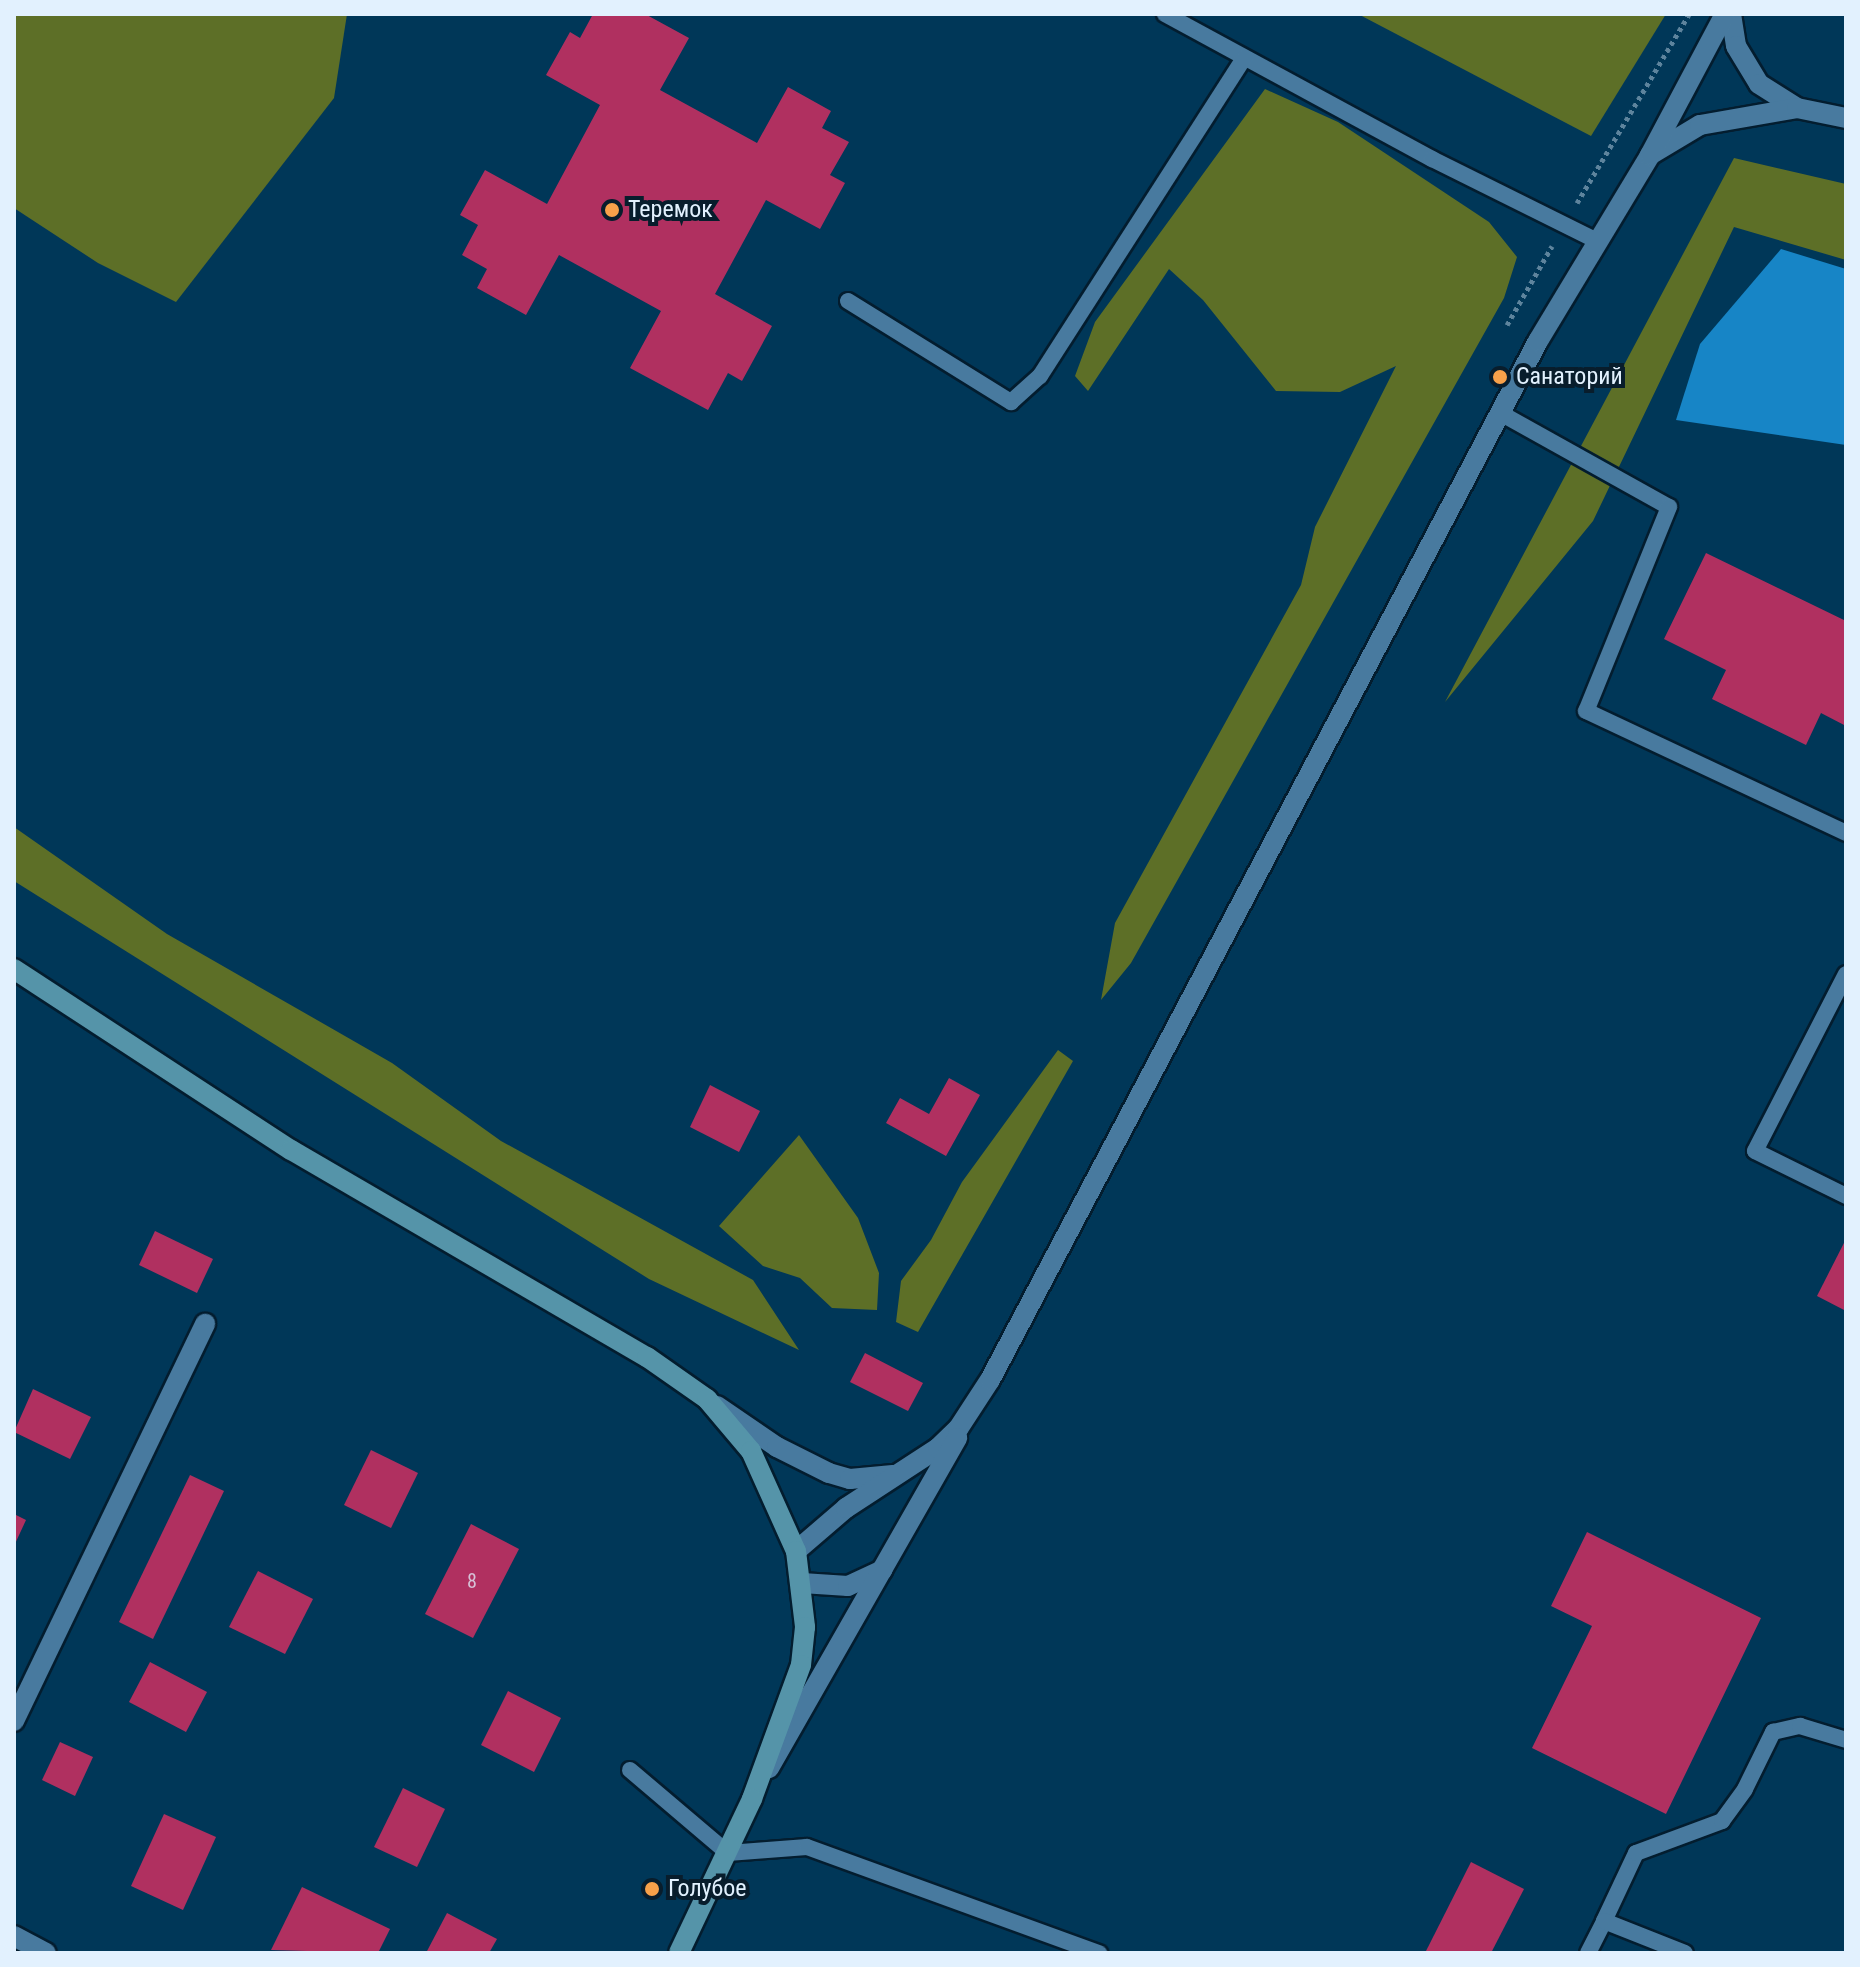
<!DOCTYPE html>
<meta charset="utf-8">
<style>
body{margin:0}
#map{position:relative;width:1860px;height:1967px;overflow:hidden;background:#003758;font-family:"Roboto Condensed",sans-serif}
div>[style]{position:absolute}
.forest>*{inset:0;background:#5d6f27}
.water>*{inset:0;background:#1785c6}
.building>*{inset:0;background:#b03060}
.path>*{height:5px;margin-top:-2.5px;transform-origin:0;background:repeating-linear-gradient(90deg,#5e849d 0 4px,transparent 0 8px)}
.roads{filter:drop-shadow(2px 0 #031d2f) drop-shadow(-2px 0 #031d2f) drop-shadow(0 2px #031d2f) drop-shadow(0 -2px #031d2f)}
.service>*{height:16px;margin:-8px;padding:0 8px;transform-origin:8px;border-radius:8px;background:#487a9f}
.minor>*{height:20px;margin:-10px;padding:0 10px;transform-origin:10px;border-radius:10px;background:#487a9f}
.tertiary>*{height:20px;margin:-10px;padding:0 10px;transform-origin:10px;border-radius:10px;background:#487a9f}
.secondary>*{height:20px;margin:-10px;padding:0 10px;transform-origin:10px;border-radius:10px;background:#5594a9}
.dots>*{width:22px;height:22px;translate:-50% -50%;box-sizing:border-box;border:4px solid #081d2c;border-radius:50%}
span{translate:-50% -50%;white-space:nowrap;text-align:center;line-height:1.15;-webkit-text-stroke:8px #081d2c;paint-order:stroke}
.number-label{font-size:20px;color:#d6c1d6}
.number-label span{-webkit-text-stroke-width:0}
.poi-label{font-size:24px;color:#e2f1fe}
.left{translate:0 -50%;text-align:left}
.frame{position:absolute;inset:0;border:16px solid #e2f1fe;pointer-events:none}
</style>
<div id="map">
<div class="forest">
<div style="clip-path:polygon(14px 14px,347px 14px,334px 98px,176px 302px,98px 263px,14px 208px)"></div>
<div style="clip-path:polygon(1358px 14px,1666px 14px,1591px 136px)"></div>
<div style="clip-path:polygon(1265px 89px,1338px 122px,1489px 222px,1517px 257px,1504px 298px,1131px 963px,1101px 1000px,1115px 923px,1301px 585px,1315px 527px,1396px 366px,1340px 392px,1276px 391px,1203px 300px,1169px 269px,1088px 391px,1075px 376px,1095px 322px)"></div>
<div style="clip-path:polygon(1734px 158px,1846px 184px,1846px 260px,1734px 227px,1593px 521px,1445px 702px)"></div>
<div style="clip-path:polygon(14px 827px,167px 934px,392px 1063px,501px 1141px,753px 1280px,799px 1350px,649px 1279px,14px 881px)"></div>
<div style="clip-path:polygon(1058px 1050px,1073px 1061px,918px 1332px,896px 1322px,901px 1281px,931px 1240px,962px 1182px)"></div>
<div style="clip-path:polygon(799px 1135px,858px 1218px,879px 1273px,877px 1310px,832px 1308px,800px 1278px,763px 1266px,719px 1226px)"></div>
</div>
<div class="water">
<div style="clip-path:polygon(1781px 249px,1846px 269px,1846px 445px,1676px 420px,1700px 344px)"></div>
</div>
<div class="building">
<div style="clip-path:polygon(593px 14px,645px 14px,689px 38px,660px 90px,757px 143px,788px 87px,831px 111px,822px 128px,849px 142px,830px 175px,845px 183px,820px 229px,766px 200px,715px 294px,772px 326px,742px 381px,728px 373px,708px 410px,630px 368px,661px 311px,559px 255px,526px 315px,477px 288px,487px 269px,462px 255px,478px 225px,460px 215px,485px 170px,547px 204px,600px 105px,546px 75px,570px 32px,580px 38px)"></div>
<div style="clip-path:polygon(1706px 553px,1846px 621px,1846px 726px,1821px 713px,1806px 745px,1712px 699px,1726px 670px,1664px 639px)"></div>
<div style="clip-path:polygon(949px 1078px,980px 1095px,946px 1156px,886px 1123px,900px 1098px,929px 1114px)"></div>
<div style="clip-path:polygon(710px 1085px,760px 1111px,739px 1152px,690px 1127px)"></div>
<div style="clip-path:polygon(155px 1231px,213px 1259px,197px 1293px,139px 1265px)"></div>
<div style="clip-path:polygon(1846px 1239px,1846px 1311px,1817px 1296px)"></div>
<div style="clip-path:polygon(865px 1353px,923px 1383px,908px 1411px,850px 1382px)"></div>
<div style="clip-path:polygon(33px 1389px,91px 1417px,70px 1459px,14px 1432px)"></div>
<div style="clip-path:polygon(371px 1450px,418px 1473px,391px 1528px,344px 1505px)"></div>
<div style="clip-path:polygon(190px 1475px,224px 1491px,153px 1639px,119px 1622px)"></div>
<div style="clip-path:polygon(14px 1514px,26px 1520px,14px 1546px)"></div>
<div style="clip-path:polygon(471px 1524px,519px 1549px,473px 1638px,425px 1614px)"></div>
<div style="clip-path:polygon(1587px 1532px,1761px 1618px,1666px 1814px,1532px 1748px,1592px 1626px,1551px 1606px)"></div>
<div style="clip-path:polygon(258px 1571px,313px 1599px,285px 1654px,229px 1627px)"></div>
<div style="clip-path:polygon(150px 1662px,207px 1692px,186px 1732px,129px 1702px)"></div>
<div style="clip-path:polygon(508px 1691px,561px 1718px,534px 1772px,481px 1745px)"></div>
<div style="clip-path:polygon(60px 1742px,93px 1757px,75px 1796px,42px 1780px)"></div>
<div style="clip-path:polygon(403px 1788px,445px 1809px,417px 1867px,374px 1847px)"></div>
<div style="clip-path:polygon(164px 1814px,216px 1837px,183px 1910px,131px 1886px)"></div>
<div style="clip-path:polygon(1471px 1862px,1524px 1889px,1491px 1953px,1425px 1953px)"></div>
<div style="clip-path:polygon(302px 1887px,390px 1929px,378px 1953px,271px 1950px)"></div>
<div style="clip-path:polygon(447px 1913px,497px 1939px,489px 1953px,426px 1953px)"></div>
</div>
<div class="path">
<div style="left:1577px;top:203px;width:220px;rotate:-59.3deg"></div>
<div style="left:1507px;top:325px;width:91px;rotate:-60.3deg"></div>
</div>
<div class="roads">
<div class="service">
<div style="left:1165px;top:14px;width:304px;rotate:28.5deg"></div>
<div style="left:1432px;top:159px;width:184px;rotate:26.4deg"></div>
<div style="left:848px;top:301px;width:192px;rotate:31.8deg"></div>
<div style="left:1011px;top:402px;width:39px;rotate:-42deg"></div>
<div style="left:1040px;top:376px;width:378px;rotate:-57.3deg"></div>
<div style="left:1500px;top:413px;width:193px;rotate:29.1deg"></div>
<div style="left:1669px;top:507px;width:220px;rotate:112.1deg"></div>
<div style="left:1586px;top:711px;width:287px;rotate:25.1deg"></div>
<div style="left:1846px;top:974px;width:199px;rotate:117.2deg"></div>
<div style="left:1755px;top:1151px;width:102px;rotate:26.3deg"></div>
<div style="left:630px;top:1770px;width:128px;rotate:40.3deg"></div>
<div style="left:728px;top:1853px;width:79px;rotate:-4.3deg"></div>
<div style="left:807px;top:1847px;width:311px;rotate:20deg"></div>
<div style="left:1604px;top:1921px;width:75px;rotate:-64.8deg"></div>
<div style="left:1636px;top:1853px;width:92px;rotate:-20.4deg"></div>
<div style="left:1722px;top:1821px;width:39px;rotate:-54deg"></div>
<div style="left:1745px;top:1789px;width:64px;rotate:-63.8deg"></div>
<div style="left:1773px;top:1732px;width:28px;rotate:-13deg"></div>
<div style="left:1800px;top:1726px;width:48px;rotate:16.9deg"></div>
<div style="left:1588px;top:1953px;width:36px;rotate:-63deg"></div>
<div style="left:1604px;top:1921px;width:87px;rotate:21.6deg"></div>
</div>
<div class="minor">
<div style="left:14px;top:1721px;width:441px;rotate:-64.3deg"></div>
<div style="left:14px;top:1936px;width:36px;rotate:28deg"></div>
</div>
<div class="tertiary">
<div style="left:1731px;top:14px;width:32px;rotate:81deg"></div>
<div style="left:1736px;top:46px;width:44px;rotate:58.8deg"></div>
<div style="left:1759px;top:84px;width:45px;rotate:32.3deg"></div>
<div style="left:1650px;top:155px;width:58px;rotate:-31deg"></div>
<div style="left:1700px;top:125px;width:98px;rotate:-9.9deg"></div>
<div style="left:1797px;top:108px;width:50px;rotate:11.5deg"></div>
<div style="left:717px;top:1406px;width:73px;rotate:34.3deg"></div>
<div style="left:777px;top:1447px;width:58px;rotate:26.6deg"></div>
<div style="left:829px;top:1473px;width:22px;rotate:16deg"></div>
<div style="left:850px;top:1479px;width:43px;rotate:-5.3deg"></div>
<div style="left:796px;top:1551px;width:66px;rotate:-40.7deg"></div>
<div style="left:846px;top:1508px;width:110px;rotate:-33.1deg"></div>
<div style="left:938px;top:1448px;width:28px;rotate:-44deg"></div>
<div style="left:958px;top:1429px;width:59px;rotate:-56.9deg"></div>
<div style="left:990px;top:1380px;width:1175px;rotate:-62.19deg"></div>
<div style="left:1538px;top:341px;width:217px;rotate:-58.9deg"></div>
<div style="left:1650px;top:155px;width:160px;rotate:-62deg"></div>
<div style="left:802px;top:1583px;width:46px;rotate:3.7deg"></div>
<div style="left:848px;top:1586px;width:38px;rotate:-25deg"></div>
<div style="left:769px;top:1768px;width:380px;rotate:-60.3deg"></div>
</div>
<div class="secondary">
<div style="left:14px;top:969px;width:331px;rotate:33.2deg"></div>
<div style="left:291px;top:1150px;width:412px;rotate:30.2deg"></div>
<div style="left:647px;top:1357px;width:73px;rotate:35deg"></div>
<div style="left:707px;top:1399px;width:68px;rotate:49.8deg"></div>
<div style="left:751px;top:1451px;width:110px;rotate:65.8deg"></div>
<div style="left:796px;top:1551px;width:77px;rotate:83.2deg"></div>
<div style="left:805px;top:1627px;width:38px;rotate:96deg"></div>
<div style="left:801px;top:1665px;width:143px;rotate:110.1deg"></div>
<div style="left:752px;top:1799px;width:170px;rotate:115.4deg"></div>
</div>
</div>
<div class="dots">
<div style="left:612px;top:210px;background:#f8a14a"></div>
<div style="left:1500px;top:377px;background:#f8a14a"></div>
<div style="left:652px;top:1889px;background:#f8a14a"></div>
</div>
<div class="number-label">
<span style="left:472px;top:1581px">8</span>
</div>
<div class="poi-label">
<span class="left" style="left:628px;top:210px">Теремок</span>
<span class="left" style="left:1516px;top:377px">Санаторий</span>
<span class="left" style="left:668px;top:1889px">Голубое</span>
</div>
<div class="frame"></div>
</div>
